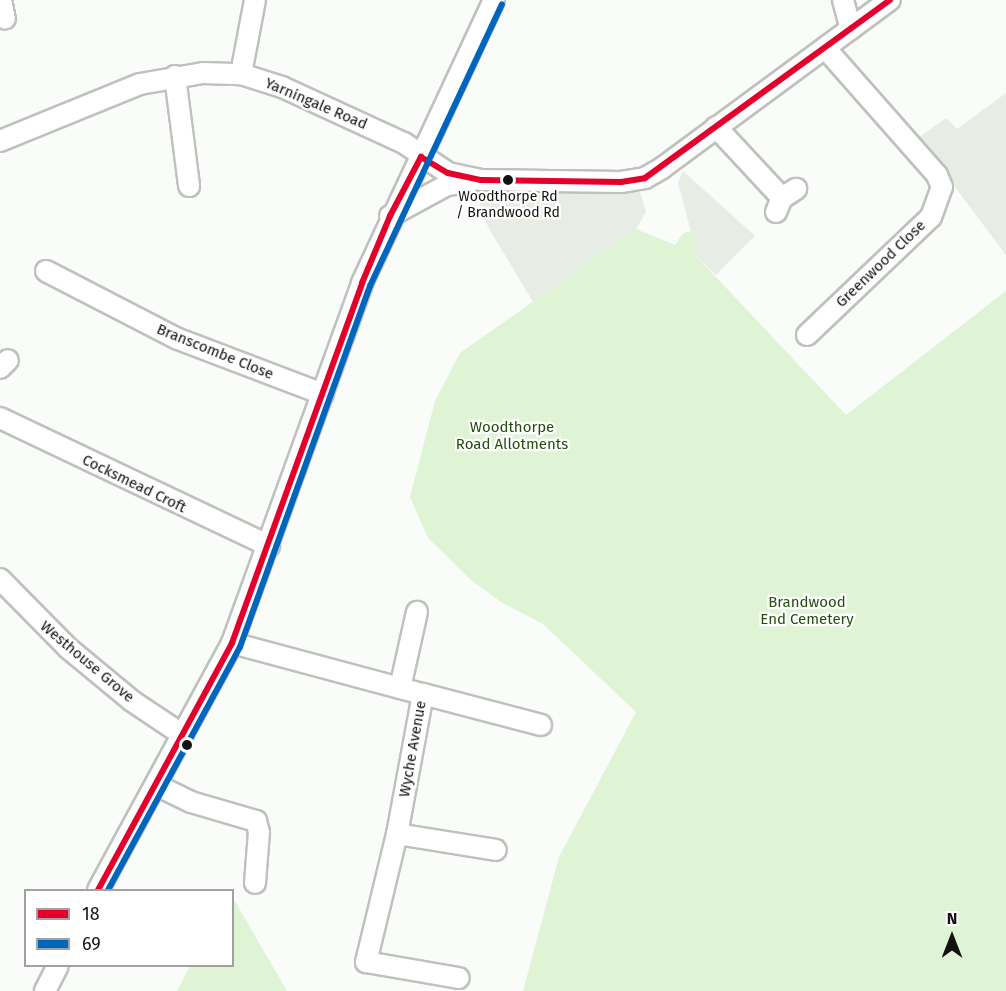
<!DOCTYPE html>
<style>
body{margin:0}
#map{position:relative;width:1006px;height:991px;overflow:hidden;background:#f9fcf8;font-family:"Fira Sans",sans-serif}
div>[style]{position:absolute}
.built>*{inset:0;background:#e7ede5}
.green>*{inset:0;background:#def4d5}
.roads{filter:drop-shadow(2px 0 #bfc1be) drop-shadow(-2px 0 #bfc1be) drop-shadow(0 2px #bfc1be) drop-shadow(0 -2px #bfc1be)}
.minor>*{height:20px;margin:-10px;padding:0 10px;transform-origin:10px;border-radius:10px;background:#fefffe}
.bus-1>*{height:6px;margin:-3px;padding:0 3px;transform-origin:3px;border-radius:3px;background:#e4002b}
.bus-2>*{height:6px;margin:-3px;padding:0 3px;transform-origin:3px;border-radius:3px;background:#0065bd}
.dots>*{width:16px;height:16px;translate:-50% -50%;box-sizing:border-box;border:3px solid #fff;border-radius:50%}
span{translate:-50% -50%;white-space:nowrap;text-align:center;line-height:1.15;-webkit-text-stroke:4.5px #fff;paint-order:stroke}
.bus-label{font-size:14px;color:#121311}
.street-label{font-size:15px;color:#121311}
.park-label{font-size:15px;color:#244e0d}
.legend{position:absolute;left:24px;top:889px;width:210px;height:78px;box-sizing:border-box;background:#fff;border:2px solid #a0a1a0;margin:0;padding:8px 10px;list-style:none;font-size:18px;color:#121311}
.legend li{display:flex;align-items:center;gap:12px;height:30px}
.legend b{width:30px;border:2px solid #a0a1a0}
.north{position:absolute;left:922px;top:907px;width:60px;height:60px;-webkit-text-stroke:4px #fff;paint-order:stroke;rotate:0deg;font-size:16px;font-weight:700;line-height:24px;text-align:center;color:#121311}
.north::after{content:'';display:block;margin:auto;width:21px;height:27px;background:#121311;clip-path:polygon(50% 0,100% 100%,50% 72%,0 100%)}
</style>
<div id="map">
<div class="built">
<div style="clip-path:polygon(1006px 93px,1006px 255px,918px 138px,946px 118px,957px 129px)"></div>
<div style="clip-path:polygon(683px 171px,755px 236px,716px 275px,698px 258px,678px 183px)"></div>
<div style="clip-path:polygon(476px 192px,640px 192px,646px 212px,636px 229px,614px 248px,533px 302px,488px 227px)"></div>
</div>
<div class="green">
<div style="clip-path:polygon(636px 229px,675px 245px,683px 233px,691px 231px,698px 258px,846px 415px,1006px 291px,1006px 991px,523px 991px,559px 857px,636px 712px,543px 624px,501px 602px,471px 580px,428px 538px,410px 497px,435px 401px,460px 353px)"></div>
<div style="clip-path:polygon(233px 898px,287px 991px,177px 991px,190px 966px,232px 966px)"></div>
</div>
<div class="roads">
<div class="minor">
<div style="left:1px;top:0;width:19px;rotate:78deg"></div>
<div style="left:843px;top:0;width:30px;rotate:75deg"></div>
<div style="left:241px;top:74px;width:75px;rotate:-79.3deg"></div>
<div style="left:175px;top:76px;width:111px;rotate:82.7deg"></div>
<div style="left:716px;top:127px;width:97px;rotate:47.1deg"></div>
<div style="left:0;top:141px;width:151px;rotate:-22.2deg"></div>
<div style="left:140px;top:84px;width:64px;rotate:-9.9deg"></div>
<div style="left:203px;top:73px;width:38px;rotate:2deg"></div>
<div style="left:241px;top:74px;width:43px;rotate:17.6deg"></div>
<div style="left:282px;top:87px;width:134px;rotate:24.7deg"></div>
<div style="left:404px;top:143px;width:53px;rotate:34.3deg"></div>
<div style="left:448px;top:173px;width:34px;rotate:12deg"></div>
<div style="left:481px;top:180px;width:140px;rotate:0.8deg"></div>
<div style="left:621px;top:182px;width:24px;rotate:-9deg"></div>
<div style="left:645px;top:178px;width:20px;rotate:-30deg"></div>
<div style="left:662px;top:168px;width:283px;rotate:-36.4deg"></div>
<div style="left:776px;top:212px;width:15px;rotate:-67deg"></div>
<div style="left:782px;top:198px;width:17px;rotate:-33deg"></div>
<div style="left:390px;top:216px;width:65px;rotate:-28.5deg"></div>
<div style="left:447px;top:185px;width:23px;rotate:-7deg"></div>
<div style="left:46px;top:271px;width:148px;rotate:27.3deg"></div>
<div style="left:178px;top:339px;width:155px;rotate:20.8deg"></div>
<div style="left:807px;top:335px;width:171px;rotate:-43.6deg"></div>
<div style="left:931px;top:217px;width:32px;rotate:-70deg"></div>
<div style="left:942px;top:187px;width:13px;rotate:-113deg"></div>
<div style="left:937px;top:175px;width:168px;rotate:-131.4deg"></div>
<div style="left:0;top:368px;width:11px;rotate:-45deg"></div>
<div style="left:0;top:418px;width:298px;rotate:25.4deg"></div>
<div style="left:0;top:579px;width:97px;rotate:45.4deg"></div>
<div style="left:68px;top:648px;width:83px;rotate:39.6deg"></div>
<div style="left:132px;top:701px;width:61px;rotate:33.7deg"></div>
<div style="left:232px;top:643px;width:198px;rotate:15deg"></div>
<div style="left:423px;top:694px;width:142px;rotate:100.5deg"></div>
<div style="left:397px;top:834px;width:132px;rotate:103.6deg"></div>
<div style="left:366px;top:962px;width:94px;rotate:9.8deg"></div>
<div style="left:400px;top:688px;width:78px;rotate:-77.4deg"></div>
<div style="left:423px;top:694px;width:122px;rotate:14.7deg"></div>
<div style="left:156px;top:785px;width:39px;rotate:26deg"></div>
<div style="left:191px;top:802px;width:68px;rotate:16.3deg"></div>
<div style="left:256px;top:821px;width:11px;rotate:75deg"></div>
<div style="left:259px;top:832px;width:51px;rotate:94.5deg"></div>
<div style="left:397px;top:834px;width:100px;rotate:9.2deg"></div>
<div style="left:98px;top:890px;width:281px;rotate:-61.5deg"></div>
<div style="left:232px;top:643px;width:383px;rotate:-70.1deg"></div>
<div style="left:362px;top:283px;width:312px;rotate:-65deg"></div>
<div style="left:45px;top:991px;width:28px;rotate:-63deg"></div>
</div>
</div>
<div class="bus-1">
<div style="left:98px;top:890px;width:281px;rotate:-61.5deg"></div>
<div style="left:232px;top:643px;width:383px;rotate:-70.1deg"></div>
<div style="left:362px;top:283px;width:73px;rotate:-67.3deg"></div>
<div style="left:390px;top:216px;width:67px;rotate:-62.3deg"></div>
<div style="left:421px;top:157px;width:31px;rotate:31deg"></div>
<div style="left:448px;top:173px;width:34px;rotate:12deg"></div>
<div style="left:481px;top:180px;width:140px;rotate:0.8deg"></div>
<div style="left:621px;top:182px;width:24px;rotate:-9deg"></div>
<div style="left:645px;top:178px;width:303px;rotate:-36deg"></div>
</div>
<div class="bus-2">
<div style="left:108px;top:890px;width:277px;rotate:-61.5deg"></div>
<div style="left:240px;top:647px;width:384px;rotate:-70.2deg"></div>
<div style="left:370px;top:286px;width:311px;rotate:-64.9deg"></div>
</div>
<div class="dots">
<div style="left:508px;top:180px;background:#121311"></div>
<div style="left:187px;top:745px;background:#121311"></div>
</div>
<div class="bus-label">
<span style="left:508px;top:205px">Woodthorpe Rd<br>/ Brandwood Rd</span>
</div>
<div class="street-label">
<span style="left:316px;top:104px;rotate:23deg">Yarningale Road</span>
<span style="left:881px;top:264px;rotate:-44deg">Greenwood Close</span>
<span style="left:215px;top:352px;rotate:22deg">Branscombe Close</span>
<span style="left:134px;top:484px;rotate:26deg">Cocksmead Croft</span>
<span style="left:87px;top:662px;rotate:40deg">Westhouse Grove</span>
<span style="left:413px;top:749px;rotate:-80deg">Wyche Avenue</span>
</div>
<div class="park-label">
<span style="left:512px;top:436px">Woodthorpe<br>Road Allotments</span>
<span style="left:807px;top:611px">Brandwood<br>End Cemetery</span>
</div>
<ul class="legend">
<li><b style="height:8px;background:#e4002b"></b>18</li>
<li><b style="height:8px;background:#0065bd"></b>69</li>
</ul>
<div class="north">N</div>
</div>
